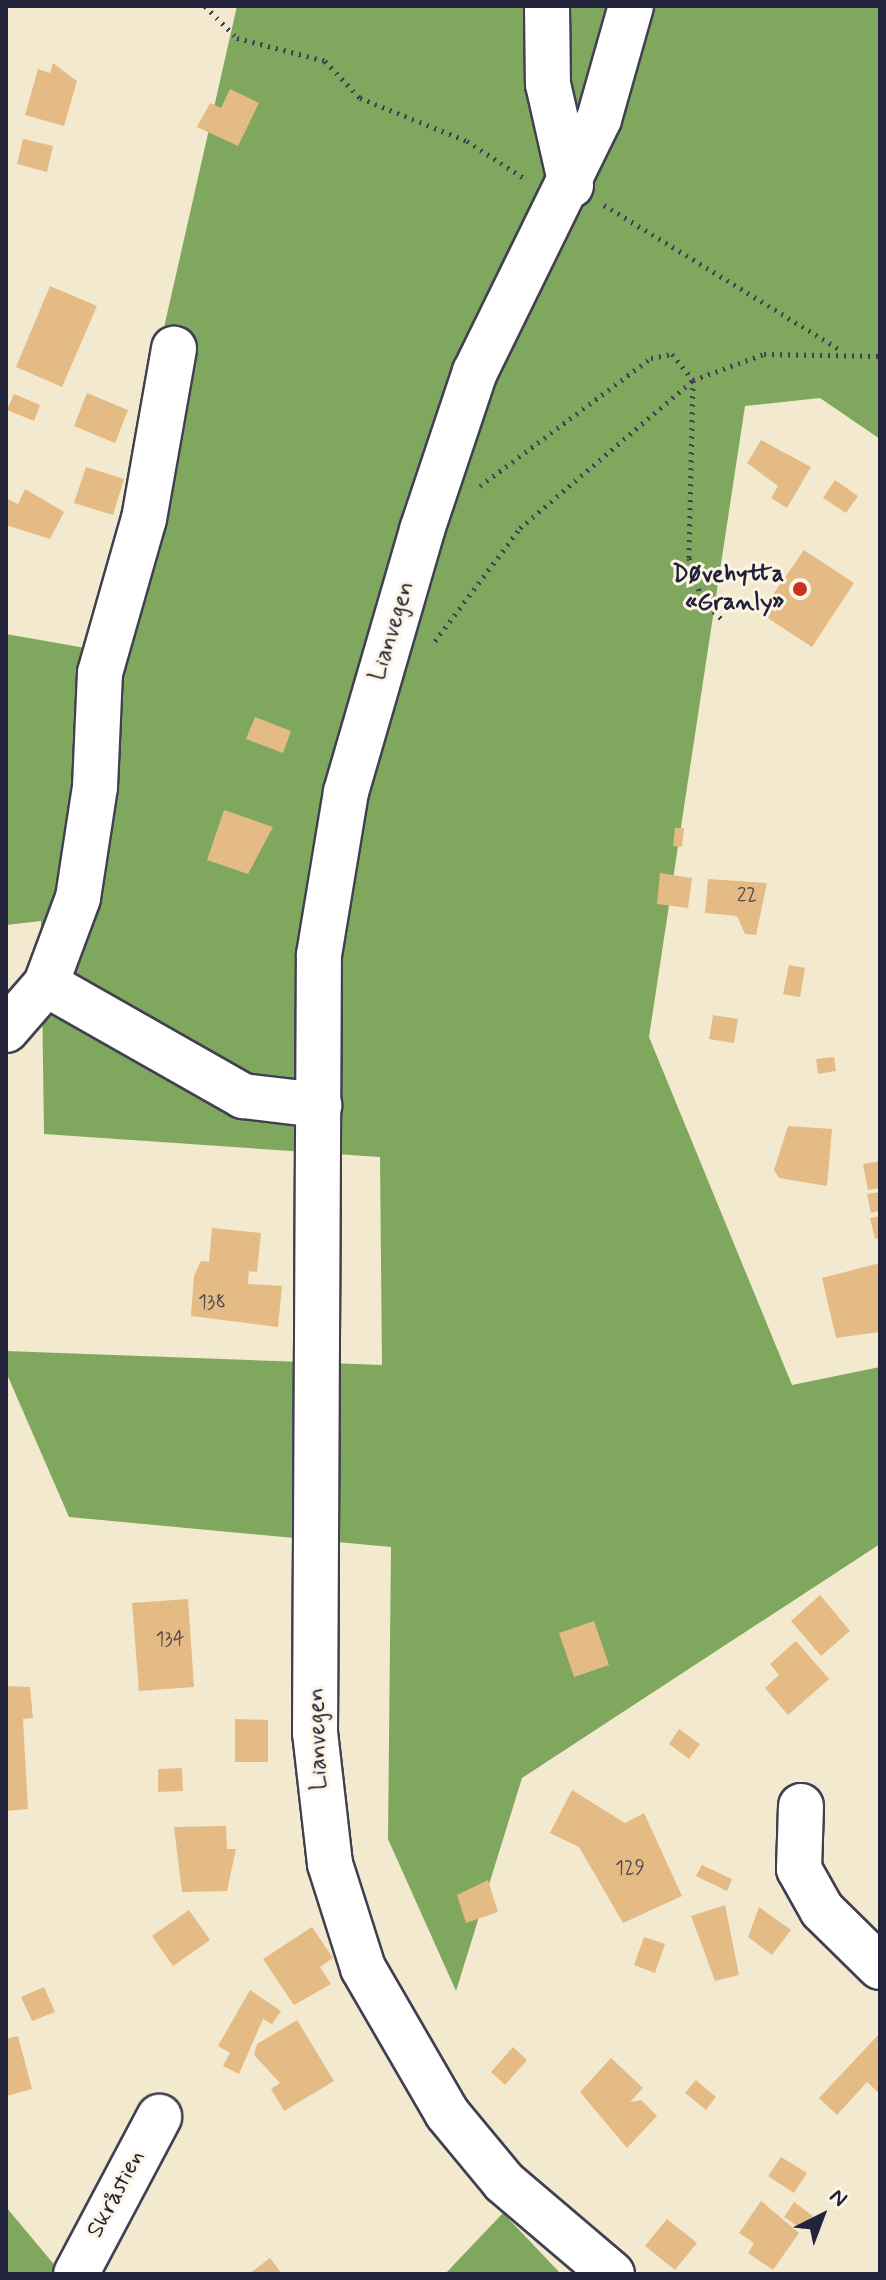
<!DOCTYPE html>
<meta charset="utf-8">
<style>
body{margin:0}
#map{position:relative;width:886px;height:2280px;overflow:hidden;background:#f3e9cf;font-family:Mynerve,sans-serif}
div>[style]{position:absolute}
.forest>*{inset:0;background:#7fa75e}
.building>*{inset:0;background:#e4bb85}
.path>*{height:5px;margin-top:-2.5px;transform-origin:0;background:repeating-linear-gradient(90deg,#414051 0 2px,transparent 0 8px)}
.roads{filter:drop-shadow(2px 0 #414051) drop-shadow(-2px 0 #414051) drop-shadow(0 2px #414051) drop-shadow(0 -2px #414051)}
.minor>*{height:44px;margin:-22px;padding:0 22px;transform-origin:22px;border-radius:22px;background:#fff}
.dots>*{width:22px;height:22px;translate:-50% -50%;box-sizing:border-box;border:4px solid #fcf5e5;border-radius:50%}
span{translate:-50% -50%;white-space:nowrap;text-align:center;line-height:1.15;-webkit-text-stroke:6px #fcf5e5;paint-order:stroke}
.number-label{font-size:20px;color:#52484e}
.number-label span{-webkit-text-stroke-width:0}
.poi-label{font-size:24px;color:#22223b;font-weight:700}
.right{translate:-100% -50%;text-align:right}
.street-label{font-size:24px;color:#22223b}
.frame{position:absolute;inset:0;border:8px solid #22223b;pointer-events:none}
.north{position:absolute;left:782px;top:2176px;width:80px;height:80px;-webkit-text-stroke:6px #fcf5e5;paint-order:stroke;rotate:42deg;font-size:22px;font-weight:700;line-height:32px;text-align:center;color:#22223b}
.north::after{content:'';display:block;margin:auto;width:28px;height:36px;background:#22223b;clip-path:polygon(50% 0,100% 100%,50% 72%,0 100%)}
</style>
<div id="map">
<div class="forest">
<div style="clip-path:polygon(237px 6px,880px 6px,880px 439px,820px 398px,745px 406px,649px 1037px,792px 1385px,880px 1367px,880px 1544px,522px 1778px,456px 1991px,388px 1839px,391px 1547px,69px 1517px,6px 1372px,6px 1351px,382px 1365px,380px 1157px,44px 1134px,41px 921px,6px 925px,6px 634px,91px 649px)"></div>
<div style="clip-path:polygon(6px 2207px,62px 2274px,6px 2274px)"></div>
<div style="clip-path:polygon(503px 2213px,561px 2274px,445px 2274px)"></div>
</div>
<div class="building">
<div style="clip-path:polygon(53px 63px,77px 81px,64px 126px,25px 115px,38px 69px,50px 73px)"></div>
<div style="clip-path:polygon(230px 89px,259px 103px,238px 146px,197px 127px,210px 103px,221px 108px)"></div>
<div style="clip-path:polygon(23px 139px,53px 146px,47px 172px,17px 164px)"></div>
<div style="clip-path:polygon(50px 286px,97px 306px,62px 387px,16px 367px)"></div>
<div style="clip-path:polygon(87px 393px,128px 410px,115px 443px,74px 426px)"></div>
<div style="clip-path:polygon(14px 394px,40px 405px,34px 421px,7px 410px)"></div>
<div style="clip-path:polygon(761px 440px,811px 467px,787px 508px,771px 498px,778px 486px,747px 463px)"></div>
<div style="clip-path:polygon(86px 467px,124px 479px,113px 515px,74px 503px)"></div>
<div style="clip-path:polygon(835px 480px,858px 496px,846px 513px,823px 498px)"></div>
<div style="clip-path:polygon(25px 489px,64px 512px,50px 539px,6px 525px,6px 498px,18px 504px)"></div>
<div style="clip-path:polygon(804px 550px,854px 583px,812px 647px,760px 613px)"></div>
<div style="clip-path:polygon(255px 717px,291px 731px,283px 753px,246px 739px)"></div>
<div style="clip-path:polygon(224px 810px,273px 827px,248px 874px,207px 860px)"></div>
<div style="clip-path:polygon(675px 828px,684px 828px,682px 847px,673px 846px)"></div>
<div style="clip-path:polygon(660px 873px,692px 878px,688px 908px,657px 904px)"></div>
<div style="clip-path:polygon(708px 879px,767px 883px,756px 935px,745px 934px,737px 916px,705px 913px)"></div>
<div style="clip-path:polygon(789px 965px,805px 968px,800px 997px,783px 994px)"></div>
<div style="clip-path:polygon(713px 1015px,738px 1019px,734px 1043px,709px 1039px)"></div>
<div style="clip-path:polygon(834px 1057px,836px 1071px,818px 1074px,816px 1059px)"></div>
<div style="clip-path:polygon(788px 1126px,832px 1129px,827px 1186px,779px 1178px,774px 1170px)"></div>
<div style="clip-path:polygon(880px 1161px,880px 1188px,868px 1190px,863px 1164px)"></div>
<div style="clip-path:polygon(880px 1192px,880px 1211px,871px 1213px,867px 1194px)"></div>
<div style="clip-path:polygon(880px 1216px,880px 1238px,875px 1239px,870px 1218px)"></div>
<div style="clip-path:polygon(212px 1228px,261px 1233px,257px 1272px,249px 1271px,248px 1284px,282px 1286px,278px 1327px,191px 1316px,194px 1276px,201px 1261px,209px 1262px)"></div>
<div style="clip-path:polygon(880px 1263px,880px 1332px,836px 1338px,822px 1278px)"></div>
<div style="clip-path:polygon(820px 1595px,850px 1631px,821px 1656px,791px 1621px)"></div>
<div style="clip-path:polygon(188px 1599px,194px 1687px,139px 1691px,132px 1603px)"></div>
<div style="clip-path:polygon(594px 1621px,609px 1665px,574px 1677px,559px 1633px)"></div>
<div style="clip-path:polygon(796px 1641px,829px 1679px,788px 1715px,765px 1688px,779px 1675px,770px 1664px)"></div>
<div style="clip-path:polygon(6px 1686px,30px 1687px,33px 1718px,23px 1719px,28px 1809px,6px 1811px)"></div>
<div style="clip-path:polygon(235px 1719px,268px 1720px,268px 1762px,235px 1762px)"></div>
<div style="clip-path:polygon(679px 1729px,700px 1744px,689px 1759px,669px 1744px)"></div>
<div style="clip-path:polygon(182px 1768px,183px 1791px,158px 1792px,158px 1769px)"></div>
<div style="clip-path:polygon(572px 1790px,625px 1823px,644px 1813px,682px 1896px,623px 1923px,579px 1847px,550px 1833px)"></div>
<div style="clip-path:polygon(226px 1826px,227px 1849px,236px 1849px,227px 1891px,182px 1892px,174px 1827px)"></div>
<div style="clip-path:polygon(702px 1865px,732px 1879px,727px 1891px,696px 1876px)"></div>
<div style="clip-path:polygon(488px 1880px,498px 1912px,466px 1923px,457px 1895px)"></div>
<div style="clip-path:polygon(725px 1905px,739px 1975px,715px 1981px,691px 1916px)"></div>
<div style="clip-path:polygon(759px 1907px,791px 1930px,772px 1955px,748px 1937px)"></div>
<div style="clip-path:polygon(189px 1910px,210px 1940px,173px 1966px,152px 1936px)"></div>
<div style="clip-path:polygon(312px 1927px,333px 1958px,320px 1967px,331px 1984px,294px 2005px,263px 1959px)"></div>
<div style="clip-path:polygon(644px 1937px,665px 1944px,655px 1973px,634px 1965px)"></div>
<div style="clip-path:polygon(44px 1987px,55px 2012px,32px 2021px,21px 1997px)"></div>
<div style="clip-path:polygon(250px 1990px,281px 2011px,272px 2024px,263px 2019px,239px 2074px,223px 2066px,230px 2053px,218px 2046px)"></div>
<div style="clip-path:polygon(297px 2020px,334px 2081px,284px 2111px,271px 2089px,280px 2083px,254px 2055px,257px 2044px)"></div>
<div style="clip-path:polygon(880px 2033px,880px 2094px,867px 2082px,837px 2115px,819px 2098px)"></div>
<div style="clip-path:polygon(18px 2036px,32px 2089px,6px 2096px,6px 2039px)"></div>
<div style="clip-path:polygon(513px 2047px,527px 2060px,505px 2085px,491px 2072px)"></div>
<div style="clip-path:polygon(611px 2058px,643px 2088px,630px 2102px,641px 2100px,657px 2116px,627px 2148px,580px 2092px)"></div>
<div style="clip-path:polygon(696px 2080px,716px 2097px,706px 2110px,685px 2093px)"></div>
<div style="clip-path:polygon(781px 2157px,807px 2173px,794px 2193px,768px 2176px)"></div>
<div style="clip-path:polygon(761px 2201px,799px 2233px,773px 2270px,748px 2253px,754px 2243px,739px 2233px)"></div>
<div style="clip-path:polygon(794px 2202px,813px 2216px,803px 2230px,784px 2217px)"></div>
<div style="clip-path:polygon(667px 2219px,697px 2243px,675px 2270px,645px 2246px)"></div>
<div style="clip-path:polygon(270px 2258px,282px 2274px,249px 2274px)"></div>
</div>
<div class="path">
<div style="left:205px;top:6px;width:45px;rotate:45deg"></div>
<div style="left:237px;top:38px;width:91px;rotate:14.6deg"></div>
<div style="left:325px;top:61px;width:51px;rotate:46.6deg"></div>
<div style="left:360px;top:98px;width:115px;rotate:21.9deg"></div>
<div style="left:467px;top:141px;width:68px;rotate:33deg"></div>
<div style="left:604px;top:205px;width:279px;rotate:31.5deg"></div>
<div style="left:480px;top:486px;width:214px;rotate:-36.8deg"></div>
<div style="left:651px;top:358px;width:21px;rotate:-11deg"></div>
<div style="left:672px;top:354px;width:33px;rotate:51deg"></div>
<div style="left:693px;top:380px;width:178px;rotate:91.3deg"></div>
<div style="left:689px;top:558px;width:44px;rotate:72.8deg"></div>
<div style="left:702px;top:600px;width:28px;rotate:44deg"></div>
<div style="left:435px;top:641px;width:141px;rotate:-53deg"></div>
<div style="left:520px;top:528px;width:228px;rotate:-40.5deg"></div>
<div style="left:693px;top:380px;width:76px;rotate:-20.1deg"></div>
<div style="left:764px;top:354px;width:116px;rotate:1deg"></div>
</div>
<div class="roads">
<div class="minor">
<div style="left:547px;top:6px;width:78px;rotate:89.3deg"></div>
<div style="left:548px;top:84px;width:104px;rotate:77.2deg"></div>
<div style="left:46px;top:984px;width:92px;rotate:-69.6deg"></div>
<div style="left:78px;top:898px;width:112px;rotate:-81.3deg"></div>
<div style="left:95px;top:787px;width:114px;rotate:-87.5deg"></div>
<div style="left:100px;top:673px;width:160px;rotate:-74.1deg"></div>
<div style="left:144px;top:519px;width:173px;rotate:-80deg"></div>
<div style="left:6px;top:1030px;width:61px;rotate:-49deg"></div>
<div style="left:46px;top:984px;width:227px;rotate:29.6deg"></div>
<div style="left:243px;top:1096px;width:77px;rotate:6.8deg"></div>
<div style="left:801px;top:1806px;width:63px;rotate:91.8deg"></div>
<div style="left:799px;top:1869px;width:47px;rotate:60.7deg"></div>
<div style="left:822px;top:1910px;width:81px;rotate:44.5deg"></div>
<div style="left:76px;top:2274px;width:178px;rotate:-62.1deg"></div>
<div style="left:612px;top:2274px;width:142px;rotate:-139.6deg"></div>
<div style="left:504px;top:2182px;width:89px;rotate:-129.6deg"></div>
<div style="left:447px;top:2113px;width:168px;rotate:-120.1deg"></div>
<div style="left:363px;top:1968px;width:109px;rotate:-107.6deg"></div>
<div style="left:330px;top:1864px;width:132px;rotate:-96.5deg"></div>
<div style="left:315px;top:1733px;width:778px;rotate:-89.71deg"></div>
<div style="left:319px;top:955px;width:165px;rotate:-80.6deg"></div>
<div style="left:346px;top:792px;width:273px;rotate:-73.8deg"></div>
<div style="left:422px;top:530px;width:167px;rotate:-71.5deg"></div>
<div style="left:475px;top:372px;width:282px;rotate:-63.9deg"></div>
<div style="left:599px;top:119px;width:117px;rotate:-74.2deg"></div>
</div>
</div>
<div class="dots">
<div style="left:800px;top:589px;background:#c8321e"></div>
</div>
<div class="number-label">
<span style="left:747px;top:895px">22</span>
<span style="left:212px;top:1302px">138</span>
<span style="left:170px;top:1639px">134</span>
<span style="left:630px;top:1868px">129</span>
</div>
<div class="poi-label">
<span class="right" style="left:784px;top:589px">Døvehytta<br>«Granly»</span>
</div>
<div class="street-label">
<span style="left:392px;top:631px;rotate:-73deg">Lianvegen</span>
<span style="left:318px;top:1739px;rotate:-92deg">Lianvegen</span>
<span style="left:116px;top:2194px;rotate:-62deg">Skråstien</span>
</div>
<div class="frame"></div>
<div class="north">N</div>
</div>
